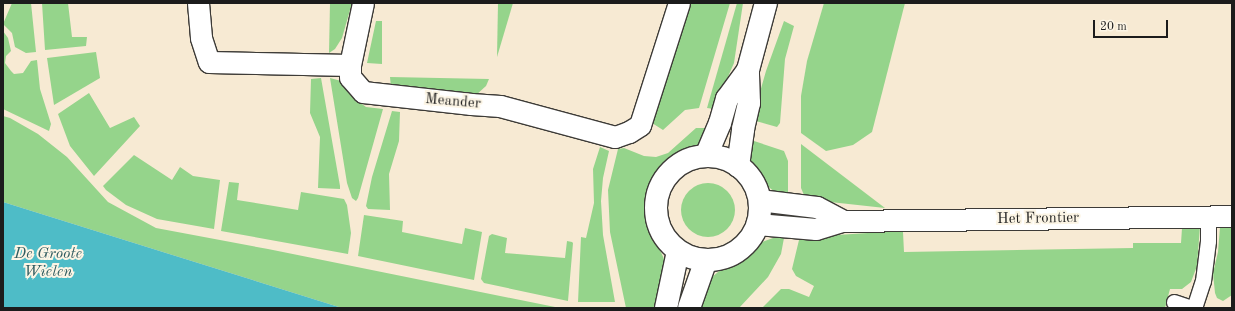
<!DOCTYPE html>
<style>
body{margin:0}
#map{position:relative;width:1235px;height:311px;overflow:hidden;background:#f7ead3;font-family:"Old Standard TT",serif}
div>[style]{position:absolute}
.green>*{inset:0;background:#95d48b}
.round{border-radius:50%}
.water>*{inset:0;background:#4ebcc7}
.roads{filter:drop-shadow(1px 0 #3d3b37) drop-shadow(-1px 0 #3d3b37) drop-shadow(0 1px #3d3b37) drop-shadow(0 -1px #3d3b37)}
.pedestrian>*{height:15px;margin:-7.5px;padding:0 7.5px;transform-origin:7.5px;border-radius:7.5px;background:#fff}
.minor>*{height:21px;margin:-10.5px;padding:0 10.5px;transform-origin:10.5px;border-radius:10.5px;background:#fff}
.tertiary>*{height:22px;margin:-11px;padding:0 11px;transform-origin:11px;border-radius:11px;background:#fff}
.tertiary>.ring{margin:-11px;padding:0;box-sizing:content-box;background:none;border:22px solid #fff;border-radius:50%}
span{translate:-50% -50%;white-space:nowrap;text-align:center;line-height:1.15;-webkit-text-stroke:4px #fcf5e5;paint-order:stroke}
.street-label{font-size:15px;color:#1c1c1c}
.water-label{font-size:16px;color:#305c60;font-style:italic}
.frame{position:absolute;inset:0;border:4px solid #1c1c1c;pointer-events:none}
.scale{position:absolute;left:1093px;top:20px;width:75px;height:18px;box-sizing:border-box;border:2px solid #1c1c1c;border-top:0;padding-left:5px;font-size:12px;line-height:14px;white-space:nowrap;color:#1c1c1c;-webkit-text-stroke:3px #fcf5e5;paint-order:stroke}
</style>
<div id="map">
<div class="green">
<div style="clip-path:polygon(12px 3px,31px 3px,36px 52px,26px 53px,15px 47px,12px 33px,3px 24px)"></div>
<div style="clip-path:polygon(42px 3px,68px 3px,72px 37px,87px 37px,86px 46px,45px 50px)"></div>
<div style="clip-path:polygon(330px 3px,352px 3px,342px 38px,335px 49px,329px 53px)"></div>
<div style="clip-path:polygon(498px 3px,513px 3px,497px 57px)"></div>
<div style="clip-path:polygon(689px 3px,730px 3px,699px 108px,685px 110px,663px 130px,652px 123px)"></div>
<div style="clip-path:polygon(737px 3px,743px 3px,734px 63px,714px 109px,707px 108px)"></div>
<div style="clip-path:polygon(824px 3px,905px 3px,872px 132px,853px 145px,826px 151px,801px 133px,801px 96px,807px 61px)"></div>
<div style="clip-path:polygon(376px 21px,382px 21px,382px 64px,367px 63px)"></div>
<div style="clip-path:polygon(784px 21px,794px 26px,785px 59px,780px 123px,777px 127px,752px 120px,766px 71px)"></div>
<div style="clip-path:polygon(3px 31px,8px 38px,11px 51px,6px 56px,5px 63px,11px 71px,14px 74px,23px 73px,31px 61px,37px 60px,40px 89px,51px 124px,49px 131px,3px 109px)"></div>
<div style="clip-path:polygon(96px 52px,100px 78px,54px 105px,47px 58px)"></div>
<div style="clip-path:polygon(390px 77px,489px 79px,486px 86px,476px 95px,391px 87px)"></div>
<div style="clip-path:polygon(321px 78px,340px 186px,340px 189px,318px 188px,320px 137px,310px 113px,311px 79px)"></div>
<div style="clip-path:polygon(330px 78px,345px 82px,355px 99px,366px 107px,383px 109px,358px 198px,356px 201px,352px 198px,347px 183px)"></div>
<div style="clip-path:polygon(89px 93px,110px 128px,134px 117px,140px 126px,94px 176px,70px 146px,58px 114px)"></div>
<div style="clip-path:polygon(392px 111px,400px 112px,399px 141px,389px 174px,390px 210px,368px 209px,366px 206px,372px 177px)"></div>
<div style="clip-path:polygon(3px 116px,10px 118px,38px 134px,67px 157px,108px 202px,156px 228px,268px 249px,560px 308px,342px 308px,3px 202px)"></div>
<div style="clip-path:polygon(696px 128px,706px 128px,700px 143px,686px 154px,671px 161px,659px 173px,652px 188px,649px 205px,649px 225px,664px 259px,666px 278px,659px 308px,626px 308px,610px 232px,608px 190px,618px 149px,624px 148px,644px 156px,656px 157px,668px 153px)"></div>
<div style="clip-path:polygon(751px 140px,784px 151px,788px 161px,788px 194px,775px 192px,758px 179px,751px 165px,748px 152px)"></div>
<div style="clip-path:polygon(801px 144px,885px 208px,812px 200px,804px 195px,801px 188px)"></div>
<div style="clip-path:polygon(600px 147px,609px 151px,603px 178px,601px 201px,603px 235px,615px 302px,578px 302px,581px 237px,586px 238px,594px 203px,593px 169px)"></div>
<div style="clip-path:polygon(134px 155px,172px 180px,180px 167px,193px 176px,220px 180px,214px 229px,157px 219px,126px 205px,106px 190px,103px 186px)"></div>
<div style="clip-path:polygon(229px 182px,239px 183px,237px 200px,298px 210px,301px 192px,344px 199px,347px 205px,351px 233px,348px 254px,221px 231px)"></div>
<div class="round" style="left:681px;top:183px;width:54px;height:54px"></div>
<div style="clip-path:polygon(364px 215px,403px 221px,402px 232px,462px 244px,465px 228px,482px 232px,474px 280px,358px 256px)"></div>
<div style="clip-path:polygon(1200px 226px,1197px 266px,1191px 282px,1182px 289px,1170px 289px,1165px 308px,762px 308px,781px 289px,789px 289px,809px 297px,814px 286px,796px 276px,792px 269px,799px 240px,807px 237px,898px 231px,903px 232px,904px 252px,1133px 248px,1133px 243px,1181px 243px,1182px 228px)"></div>
<div style="clip-path:polygon(1230px 226px,1232px 229px,1232px 295px,1223px 301px,1217px 298px,1215px 293px,1213px 273px,1218px 252px,1220px 227px)"></div>
<div style="clip-path:polygon(492px 234px,507px 238px,505px 253px,565px 258px,567px 241px,572px 242px,573px 243px,568px 301px,484px 283px,481px 279px,489px 236px)"></div>
<div style="clip-path:polygon(773px 238px,784px 238px,781px 254px,768px 277px,739px 308px,697px 308px,711px 278px,725px 266px,743px 257px,759px 243px)"></div>
</div>
<div class="water">
<div style="clip-path:polygon(3px 202px,342px 308px,3px 308px)"></div>
</div>
<div class="roads">
<div class="pedestrian">
<div style="left:1174px;top:302px;width:18px;rotate:19deg"></div>
<div style="left:1194px;top:308px;width:28px;rotate:-72deg"></div>
<div style="left:1203px;top:281px;width:40px;rotate:-82.9deg"></div>
<div style="left:1208px;top:241px;width:25px;rotate:-90deg"></div>
</div>
<div class="minor">
<div style="left:198px;top:3px;width:35px;rotate:85deg"></div>
<div style="left:201px;top:38px;width:25px;rotate:72deg"></div>
<div style="left:209px;top:62px;width:141px;rotate:1.2deg"></div>
<div style="left:350px;top:65px;width:12px;rotate:90deg"></div>
<div style="left:350px;top:77px;width:20px;rotate:49deg"></div>
<div style="left:363px;top:92px;width:109px;rotate:6.3deg"></div>
<div style="left:471px;top:104px;width:29px;rotate:4deg"></div>
<div style="left:500px;top:106px;width:119px;rotate:15.1deg"></div>
<div style="left:615px;top:137px;width:15px;rotate:-20deg"></div>
<div style="left:629px;top:132px;width:13px;rotate:-32deg"></div>
<div style="left:640px;top:125px;width:128px;rotate:-72.3deg"></div>
<div style="left:350px;top:65px;width:63px;rotate:-78.2deg"></div>
<div style="left:759px;top:200px;width:58px;rotate:6.9deg"></div>
<div style="left:817px;top:207px;width:30px;rotate:28deg"></div>
<div style="left:757px;top:224px;width:59px;rotate:4.8deg"></div>
<div style="left:816px;top:229px;width:28px;rotate:-17deg"></div>
<div style="left:843px;top:221px;width:389px;rotate:-0.7deg"></div>
</div>
<div class="tertiary">
<div style="left:706px;top:156px;width:36px;rotate:-67deg"></div>
<div style="left:720px;top:123px;width:25px;rotate:-74deg"></div>
<div style="left:727px;top:99px;width:36px;rotate:-54deg"></div>
<div class="ring" style="left:656px;top:156px;width:82px;height:82px"></div>
<div style="left:738px;top:166px;width:37px;rotate:-82deg"></div>
<div style="left:743px;top:129px;width:27px;rotate:-77deg"></div>
<div style="left:749px;top:103px;width:33px;rotate:-92deg"></div>
<div style="left:748px;top:70px;width:69px;rotate:-75deg"></div>
<div style="left:666px;top:308px;width:58px;rotate:-78.1deg"></div>
<div style="left:689px;top:308px;width:51px;rotate:-70.5deg"></div>
</div>
</div>
<div class="street-label">
<span style="left:453px;top:102px;rotate:5deg">Meander</span>
<span style="left:1038px;top:219px;rotate:-1deg">Het Frontier</span>
</div>
<div class="water-label">
<span style="left:48px;top:263px">De Groote<br>Wielen</span>
</div>
<div class="frame"></div>
<div class="scale">20 m</div>
</div>
